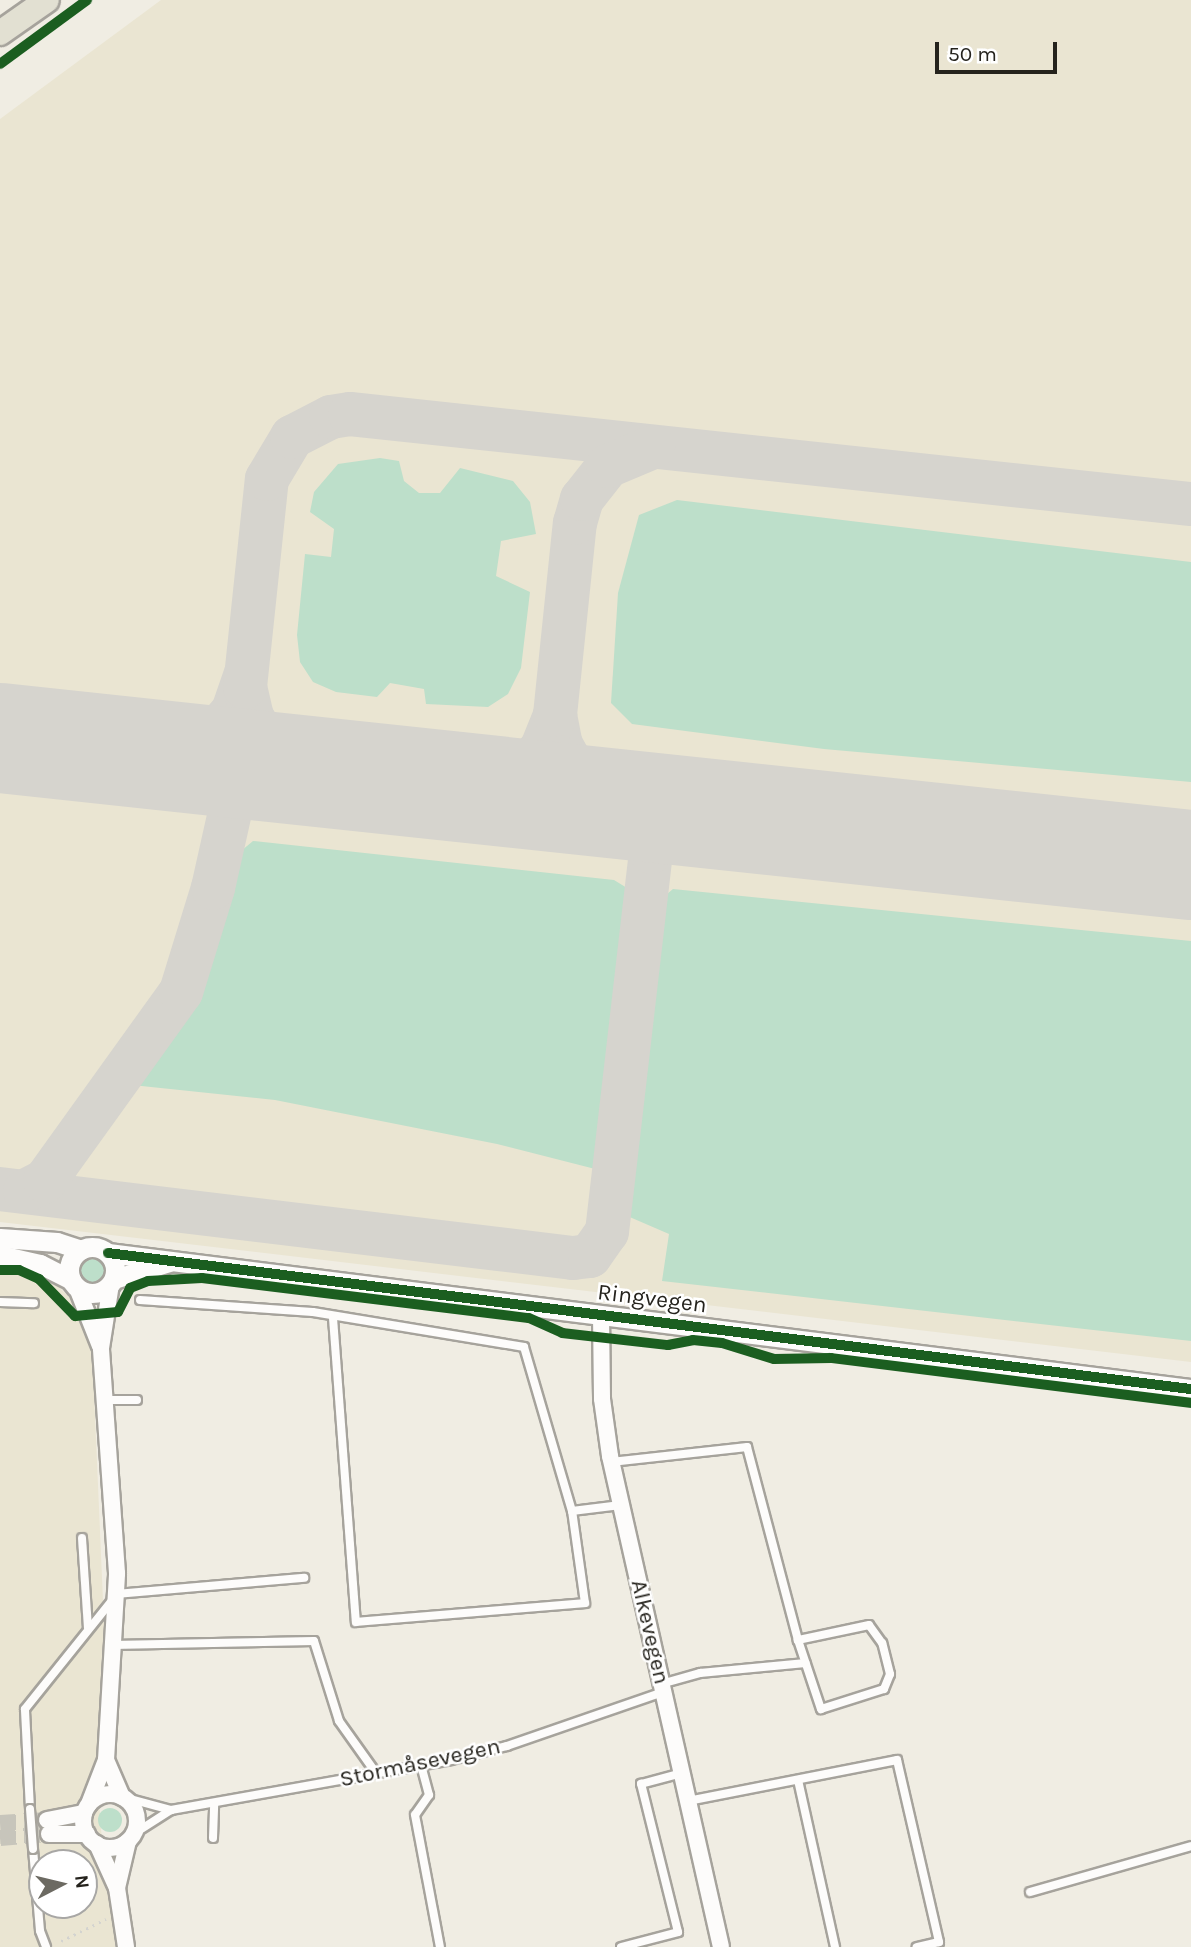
<!DOCTYPE html>
<meta charset="utf-8">
<style>
body{margin:0}
#map{position:relative;width:1191px;height:1947px;overflow:hidden;background:#f0ede3;font-family:Karla,sans-serif}
div>[style]{position:absolute}
.built>*{inset:0;background:#eae5d2}
.green>*{inset:0;background:#bddfca}
.round{border-radius:50%}
.taxiway>*{height:44px;margin:-22px;padding:0 22px;transform-origin:22px;border-radius:22px;background:#d6d4ce}
.runway>*{height:110px;margin:-55px;padding:0 55px;transform-origin:55px;border-radius:55px;background:#d6d4ce}
.minor-tunnel>*{height:16px;margin-top:-8px;transform-origin:0;background:repeating-linear-gradient(90deg,#c7c5bb 0 16px,transparent 0 24px)}
.path>*{height:2.5px;margin-top:-1.25px;transform-origin:0;background:repeating-linear-gradient(90deg,#d3d3cf 0 2px,transparent 0 7px)}
.roads{filter:drop-shadow(2px 0 #a6a39c) drop-shadow(-2px 0 #a6a39c) drop-shadow(0 2px #a6a39c) drop-shadow(0 -2px #a6a39c)}
.service>*{height:8px;margin:-4px;padding:0 4px;transform-origin:4px;border-radius:4px;background:#fdfcfb}
.minor>*{height:16px;margin:-8px;padding:0 8px;transform-origin:8px;border-radius:8px;background:#fdfcfb}
.minor>.ring{margin:-8px;padding:0;box-sizing:content-box;background:none;border:16px solid #fdfcfb;border-radius:50%}
.tertiary>*{height:19px;margin:-9.5px;padding:0 9.5px;transform-origin:9.5px;border-radius:9.5px;background:#fdfcfb}
.tertiary>.ring{margin:-9.5px;padding:0;box-sizing:content-box;background:none;border:19px solid #fdfcfb;border-radius:50%}
.trunk>*{height:24px;margin:-12px;padding:0 12px;transform-origin:12px;border-radius:12px;background:#e2e0d2}
.bridges{filter:drop-shadow(2px 0 #a6a39c) drop-shadow(-2px 0 #a6a39c) drop-shadow(0 2px #a6a39c) drop-shadow(0 -2px #a6a39c)}
.service-bridge>*{height:8px;margin:-4px;padding:0 4px;transform-origin:4px;border-radius:4px;background:#fdfcfb}
.cycleway>*{height:10px;margin:-5px;padding:0 5px;transform-origin:5px;border-radius:5px;background:#1b5e20}
span{translate:-50% -50%;white-space:nowrap;text-align:center;line-height:1.15;-webkit-text-stroke:5px #fff;paint-order:stroke}
.street-label{font-size:23px;color:#25231d}
.north{position:absolute;left:28px;top:1849px;width:70px;height:70px;box-sizing:border-box;background:#fff;border:2px solid #a8a7a5;border-radius:50%;rotate:83deg;font-size:19px;font-weight:700;line-height:28px;text-align:center;color:#25231d}
.north::after{content:'';display:block;margin:auto;width:24px;height:32px;background:#6c6a62;clip-path:polygon(50% 0,100% 100%,50% 72%,0 100%)}
.scale{position:absolute;left:935px;top:42px;width:122px;height:32px;box-sizing:border-box;border:4px solid #25231d;border-top:0;padding-left:9px;font-size:21px;line-height:24px;white-space:nowrap;color:#25231d;-webkit-text-stroke:5px #fff;paint-order:stroke}
</style>
<div id="map">
<div class="built">
<div style="clip-path:polygon(161px 0,1191px 0,1191px 1362px,0 1222px,0 119px)"></div>
<div style="clip-path:polygon(evenodd,0 1264px,49px 1277px,73px 1301px,92px 1346px,104px 1624px,98px 1787px,103px 1856px,119px 1947px,0 1947px,0 1264px,42px 1863px,84px 1863px,84px 1905px,42px 1905px,42px 1863px)"></div>
</div>
<div class="green">
<div style="clip-path:polygon(380px 458px,399px 461px,404px 481px,419px 493px,440px 493px,460px 468px,513px 481px,530px 502px,536px 534px,501px 541px,496px 576px,530px 592px,521px 668px,508px 694px,488px 707px,426px 704px,424px 689px,390px 683px,377px 697px,336px 692px,313px 682px,300px 662px,297px 635px,305px 554px,331px 557px,334px 529px,310px 512px,314px 492px,338px 464px)"></div>
<div style="clip-path:polygon(677px 500px,1191px 562px,1191px 782px,824px 749px,632px 724px,611px 703px,618px 593px,639px 515px)"></div>
<div style="clip-path:polygon(253px 841px,614px 880px,627px 888px,633px 903px,603px 1171px,497px 1144px,275px 1100px,132px 1085px,193px 997px,207px 963px,235px 856px)"></div>
<div style="clip-path:polygon(673px 889px,1191px 941px,1191px 1341px,662px 1281px,669px 1234px,625px 1215px,661px 899px)"></div>
<div class="round" style="left:81px;top:1259px;width:24px;height:24px"></div>
<div class="round" style="left:98px;top:1808px;width:24px;height:24px"></div>
</div>
<div class="taxiway">
<div style="left:555px;top:715px;width:31px;rotate:79deg"></div>
<div style="left:561px;top:745px;width:37px;rotate:61deg"></div>
<div style="left:579px;top:777px;width:55px;rotate:29.4deg"></div>
<div style="left:148px;top:753px;width:37px;rotate:-8deg"></div>
<div style="left:185px;top:748px;width:31px;rotate:-27deg"></div>
<div style="left:213px;top:734px;width:30px;rotate:-49deg"></div>
<div style="left:233px;top:711px;width:39px;rotate:-71deg"></div>
<div style="left:313px;top:771px;width:31px;rotate:-153deg"></div>
<div style="left:285px;top:757px;width:23px;rotate:-140deg"></div>
<div style="left:267px;top:742px;width:29px;rotate:-121deg"></div>
<div style="left:252px;top:717px;width:31px;rotate:-103deg"></div>
<div style="left:245px;top:687px;width:209px;rotate:-84deg"></div>
<div style="left:267px;top:479px;width:49px;rotate:-59.2deg"></div>
<div style="left:292px;top:437px;width:44px;rotate:-27.1deg"></div>
<div style="left:331px;top:417px;width:19px;rotate:-9deg"></div>
<div style="left:350px;top:414px;width:846px;rotate:6.11deg"></div>
<div style="left:468px;top:787px;width:25px;rotate:-7deg"></div>
<div style="left:493px;top:784px;width:24px;rotate:-24deg"></div>
<div style="left:515px;top:774px;width:35px;rotate:-43deg"></div>
<div style="left:541px;top:750px;width:38px;rotate:-68deg"></div>
<div style="left:555px;top:715px;width:193px;rotate:-84.1deg"></div>
<div style="left:575px;top:523px;width:25px;rotate:-74deg"></div>
<div style="left:582px;top:499px;width:42px;rotate:-51.8deg"></div>
<div style="left:608px;top:466px;width:49px;rotate:-22.9deg"></div>
<div style="left:0;top:1189px;width:577px;rotate:6.87deg"></div>
<div style="left:573px;top:1258px;width:17px;rotate:-7deg"></div>
<div style="left:590px;top:1256px;width:29px;rotate:-55deg"></div>
<div style="left:607px;top:1232px;width:383px;rotate:-83.4deg"></div>
<div style="left:651px;top:852px;width:39px;rotate:-55deg"></div>
<div style="left:673px;top:820px;width:31px;rotate:-15deg"></div>
<div style="left:25px;top:1191px;width:22px;rotate:-27deg"></div>
<div style="left:45px;top:1181px;width:233px;rotate:-54.3deg"></div>
<div style="left:181px;top:992px;width:109px;rotate:-72.9deg"></div>
<div style="left:213px;top:888px;width:96px;rotate:-77.4deg"></div>
<div style="left:234px;top:794px;width:29px;rotate:-44deg"></div>
<div style="left:255px;top:774px;width:31px;rotate:-11deg"></div>
</div>
<div class="runway">
<div style="left:0;top:738px;width:1198px;rotate:6.09deg"></div>
</div>
<div class="minor-tunnel">
<div style="left:0;top:1823px;width:47px;rotate:-3.7deg"></div>
<div style="left:0;top:1838px;width:49px;rotate:-4.7deg"></div>
</div>
<div class="path">
<div style="left:61px;top:1941px;width:50px;rotate:-26.1deg"></div>
</div>
<div class="roads">
<div class="service">
<div style="left:140px;top:1300px;width:173px;rotate:4deg"></div>
<div style="left:313px;top:1312px;width:214px;rotate:9.4deg"></div>
<div style="left:524px;top:1347px;width:171px;rotate:73.7deg"></div>
<div style="left:572px;top:1511px;width:49px;rotate:-7deg"></div>
<div style="left:0;top:1302px;width:34px;rotate:2deg"></div>
<div style="left:333px;top:1318px;width:305px;rotate:85.7deg"></div>
<div style="left:356px;top:1622px;width:230px;rotate:-4.7deg"></div>
<div style="left:585px;top:1603px;width:93px;rotate:-98deg"></div>
<div style="left:106px;top:1400px;width:31px"></div>
<div style="left:611px;top:1462px;width:137px;rotate:-6.3deg"></div>
<div style="left:747px;top:1447px;width:200px;rotate:75.2deg"></div>
<div style="left:798px;top:1640px;width:73px;rotate:71.6deg"></div>
<div style="left:821px;top:1709px;width:66px;rotate:-17.6deg"></div>
<div style="left:884px;top:1689px;width:16px;rotate:-68deg"></div>
<div style="left:890px;top:1674px;width:32px;rotate:-104deg"></div>
<div style="left:882px;top:1643px;width:22px;rotate:-126deg"></div>
<div style="left:869px;top:1625px;width:73px;rotate:168.1deg"></div>
<div style="left:82px;top:1538px;width:90px;rotate:86.2deg"></div>
<div style="left:116px;top:1594px;width:189px;rotate:-4.9deg"></div>
<div style="left:112px;top:1645px;width:202px;rotate:-1.1deg"></div>
<div style="left:314px;top:1641px;width:84px;rotate:72.6deg"></div>
<div style="left:339px;top:1721px;width:64px;rotate:54.6deg"></div>
<div style="left:661px;top:1684px;width:41px;rotate:-15.8deg"></div>
<div style="left:700px;top:1673px;width:106px;rotate:-5.4deg"></div>
<div style="left:421px;top:1765px;width:31px;rotate:75deg"></div>
<div style="left:429px;top:1795px;width:24px;rotate:125deg"></div>
<div style="left:415px;top:1815px;width:134px;rotate:79.3deg"></div>
<div style="left:798px;top:1780px;width:171px;rotate:77.5deg"></div>
<div style="left:123px;top:1797px;width:50px;rotate:15.2deg"></div>
<div style="left:171px;top:1810px;width:284px;rotate:-10.1deg"></div>
<div style="left:451px;top:1760px;width:58px;rotate:-14deg"></div>
<div style="left:507px;top:1746px;width:165px;rotate:-19.1deg"></div>
<div style="left:688px;top:1801px;width:213px;rotate:-11.1deg"></div>
<div style="left:897px;top:1760px;width:187px;rotate:77deg"></div>
<div style="left:939px;top:1942px;width:23px;rotate:167deg"></div>
<div style="left:30px;top:1809px;width:100px;rotate:-92.9deg"></div>
<div style="left:25px;top:1709px;width:142px;rotate:-51.3deg"></div>
<div style="left:132px;top:1835px;width:46px;rotate:-32.7deg"></div>
<div style="left:213px;top:1838px;width:35px;rotate:-88deg"></div>
<div style="left:33px;top:1849px;width:82px;rotate:85.1deg"></div>
<div style="left:40px;top:1931px;width:17px;rotate:69deg"></div>
<div style="left:1030px;top:1892px;width:167px;rotate:-15.9deg"></div>
<div style="left:621px;top:1947px;width:59px;rotate:-14.7deg"></div>
<div style="left:678px;top:1932px;width:153px;rotate:-104deg"></div>
<div style="left:641px;top:1784px;width:42px;rotate:-15deg"></div>
</div>
<div class="minor">
<div style="left:77px;top:1288px;width:62px;rotate:68.4deg"></div>
<div style="left:601px;top:1315px;width:84px;rotate:89.3deg"></div>
<div style="left:602px;top:1399px;width:58px;rotate:82deg"></div>
<div style="left:610px;top:1456px;width:503px;rotate:77.26deg"></div>
<div style="left:106px;top:1760px;width:40px;rotate:66.6deg"></div>
<div class="ring" style="left:83px;top:1794px;width:38px;height:38px"></div>
<div style="left:89px;top:1804px;width:47px;rotate:-68.9deg"></div>
<div style="left:106px;top:1760px;width:187px;rotate:-86.6deg"></div>
<div style="left:117px;top:1573px;width:226px;rotate:-94.1deg"></div>
<div style="left:101px;top:1348px;width:65px;rotate:-81.1deg"></div>
<div style="left:47px;top:1820px;width:38px;rotate:-11deg"></div>
<div style="left:49px;top:1834px;width:38px"></div>
<div style="left:97px;top:1844px;width:48px;rotate:65.6deg"></div>
<div style="left:117px;top:1888px;width:60px;rotate:81.3deg"></div>
<div style="left:117px;top:1888px;width:48px;rotate:-76.8deg"></div>
</div>
<div class="tertiary">
<div style="left:0;top:1238px;width:57px;rotate:4deg"></div>
<div style="left:57px;top:1242px;width:25px;rotate:18deg"></div>
<div class="ring" style="left:69px;top:1247px;width:27px;height:27px"></div>
<div style="left:108px;top:1253px;width:1092px;rotate:7.16deg"></div>
<div style="left:0;top:1255px;width:41px;rotate:12.7deg"></div>
<div style="left:40px;top:1264px;width:35px;rotate:27deg"></div>
<div style="left:114px;top:1279px;width:58px;rotate:-17.2deg"></div>
</div>
<div class="trunk">
<div style="left:0;top:33px;width:57px;rotate:-35.1deg"></div>
</div>
</div>
<div class="bridges">
<div class="service-bridge">
<div style="left:30px;top:1809px;width:40px;rotate:85.7deg"></div>
</div>
</div>
<div class="cycleway">
<div style="left:0;top:64px;width:108px;rotate:-36.3deg"></div>
<div style="left:108px;top:1253px;width:1092px;rotate:7.16deg"></div>
<div style="left:0;top:1270px;width:19px"></div>
<div style="left:19px;top:1270px;width:22px;rotate:24deg"></div>
<div style="left:39px;top:1279px;width:52px;rotate:45.8deg"></div>
<div style="left:75px;top:1316px;width:43px;rotate:-5.3deg"></div>
<div style="left:118px;top:1312px;width:27px;rotate:-63deg"></div>
<div style="left:130px;top:1288px;width:19px;rotate:-21deg"></div>
<div style="left:148px;top:1281px;width:54px;rotate:-3.2deg"></div>
<div style="left:202px;top:1278px;width:329px;rotate:7deg"></div>
<div style="left:529px;top:1318px;width:36px;rotate:24deg"></div>
<div style="left:562px;top:1333px;width:107px;rotate:6.5deg"></div>
<div style="left:668px;top:1345px;width:25px;rotate:-11deg"></div>
<div style="left:693px;top:1340px;width:29px;rotate:6deg"></div>
<div style="left:722px;top:1343px;width:54px;rotate:17.1deg"></div>
<div style="left:774px;top:1359px;width:57px;rotate:-1deg"></div>
<div style="left:831px;top:1358px;width:363px;rotate:7.1deg"></div>
</div>
<div class="street-label">
<span style="left:652px;top:1299px;rotate:7deg">Ringvegen</span>
<span style="left:650px;top:1632px;rotate:77deg">Alkevegen</span>
<span style="left:420px;top:1763px;rotate:-12deg">Stormåsevegen</span>
</div>
<div class="north">N</div>
<div class="scale">50 m</div>
</div>
